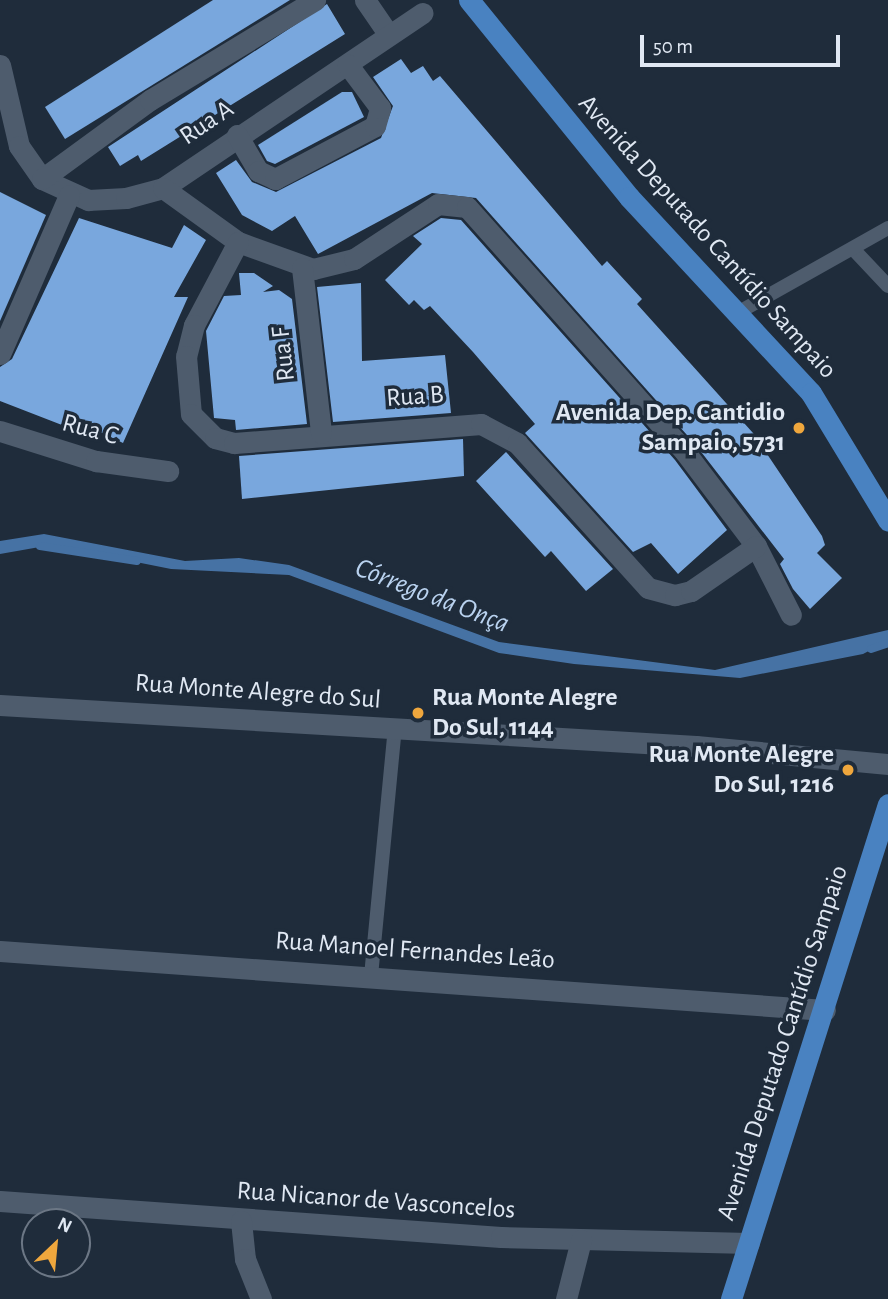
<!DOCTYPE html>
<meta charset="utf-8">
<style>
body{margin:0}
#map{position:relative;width:888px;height:1299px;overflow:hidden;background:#1f2c3b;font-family:"Alegreya Sans",sans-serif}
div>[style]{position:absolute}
.water>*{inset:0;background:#4672a4}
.stream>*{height:8px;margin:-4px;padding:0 4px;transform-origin:4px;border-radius:4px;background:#4672a4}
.building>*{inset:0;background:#79a7dd}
.service>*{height:14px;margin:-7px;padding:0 7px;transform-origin:7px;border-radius:7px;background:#4e5c6d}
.minor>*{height:21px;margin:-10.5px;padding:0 10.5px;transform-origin:10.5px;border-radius:10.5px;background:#4e5c6d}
.tertiary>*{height:21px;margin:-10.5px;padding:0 10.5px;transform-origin:10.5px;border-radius:10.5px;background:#4e5c6d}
.primary>*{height:21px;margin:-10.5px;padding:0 10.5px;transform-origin:10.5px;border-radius:10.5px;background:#4982c1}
.dots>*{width:19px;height:19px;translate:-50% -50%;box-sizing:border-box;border:4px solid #1f2c3b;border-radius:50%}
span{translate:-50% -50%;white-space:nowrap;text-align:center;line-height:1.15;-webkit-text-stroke:7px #1f2c3b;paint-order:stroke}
.street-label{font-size:26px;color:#e0e8f3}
.poi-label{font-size:26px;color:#e0e8f3;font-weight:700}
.right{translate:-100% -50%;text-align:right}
.left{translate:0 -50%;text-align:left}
.water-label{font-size:28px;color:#b9d2ef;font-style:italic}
.north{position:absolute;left:21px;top:1208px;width:70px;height:70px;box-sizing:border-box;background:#1f2c3b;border:2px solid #6c7785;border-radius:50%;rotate:26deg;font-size:19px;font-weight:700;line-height:28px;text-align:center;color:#e0e8f3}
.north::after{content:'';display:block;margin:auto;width:24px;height:32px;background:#efa73d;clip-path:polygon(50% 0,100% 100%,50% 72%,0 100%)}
.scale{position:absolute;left:640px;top:35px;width:200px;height:32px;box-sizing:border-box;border:4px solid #e0e8f3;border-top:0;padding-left:9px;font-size:21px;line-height:24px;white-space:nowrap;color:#e0e8f3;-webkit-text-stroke:5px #1f2c3b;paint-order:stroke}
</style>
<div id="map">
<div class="water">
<div style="clip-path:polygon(44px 534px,185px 561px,239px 558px,289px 565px,499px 642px,715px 670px,888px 630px,888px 641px,863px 654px,740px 678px,574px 664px,499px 653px,289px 575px,171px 569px,51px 545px,0 554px,0 541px)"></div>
</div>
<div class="stream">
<div style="left:40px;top:546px;width:98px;rotate:8.8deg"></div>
<div style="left:871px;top:649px;width:18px;rotate:-19deg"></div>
</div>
<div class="building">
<div style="clip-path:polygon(213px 0,290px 0,65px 139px,45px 107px)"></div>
<div style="clip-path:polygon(327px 4px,345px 34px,141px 161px,138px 155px,120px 166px,108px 147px)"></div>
<div style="clip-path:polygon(401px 59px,411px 73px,423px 66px,433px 81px,440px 76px,602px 266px,607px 261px,642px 299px,637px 304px,753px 433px,822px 536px,825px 545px,817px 553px,842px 578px,810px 609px,793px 589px,780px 564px,784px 559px,695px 444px,476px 198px,432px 193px,318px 254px,295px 216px,272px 231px,242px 215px,216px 173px,236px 160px,252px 182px,276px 192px,381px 138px,393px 106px,373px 77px)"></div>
<div style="clip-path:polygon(342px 92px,352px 92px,364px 117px,275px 164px,267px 161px,258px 145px)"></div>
<div style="clip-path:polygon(0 192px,46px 215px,0 321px)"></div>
<div style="clip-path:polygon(79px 218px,172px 248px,184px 225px,206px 240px,174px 297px,188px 297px,123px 443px,84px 424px,80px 432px,0 401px,0 367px,12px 359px)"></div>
<div style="clip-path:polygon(441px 218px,461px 220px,675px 460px,727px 530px,678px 574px,651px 543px,633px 552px,525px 433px,535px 424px,473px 352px,430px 306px,424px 310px,414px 300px,409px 305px,385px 280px,422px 244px,413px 236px)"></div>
<div style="clip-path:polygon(239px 273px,254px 273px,273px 286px,263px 292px,279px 290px,292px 299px,307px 424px,236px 430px,235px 420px,214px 418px,206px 331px,224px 296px,241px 295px)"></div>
<div style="clip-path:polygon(361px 283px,362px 361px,445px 355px,451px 413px,333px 422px,317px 287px)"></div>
<div style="clip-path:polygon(463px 439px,464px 476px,242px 499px,239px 456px)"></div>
<div style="clip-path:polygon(506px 452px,613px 569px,586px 591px,551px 551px,545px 557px,476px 481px)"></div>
</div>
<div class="service">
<div style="left:855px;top:251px;width:48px;rotate:46.7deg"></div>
<div style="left:739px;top:312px;width:171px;rotate:-29.4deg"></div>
<div style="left:371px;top:976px;width:248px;rotate:-84.5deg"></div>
</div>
<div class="minor">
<div style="left:365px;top:0;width:42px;rotate:55.6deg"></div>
<div style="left:0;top:65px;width:83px;rotate:76.8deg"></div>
<div style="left:19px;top:146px;width:40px;rotate:55.1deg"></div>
<div style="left:42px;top:179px;width:51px;rotate:24.5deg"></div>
<div style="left:88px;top:200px;width:38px;rotate:-3deg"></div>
<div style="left:126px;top:198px;width:38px;rotate:-15deg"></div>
<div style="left:163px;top:188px;width:313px;rotate:-34deg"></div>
<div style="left:237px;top:135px;width:42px;rotate:59.7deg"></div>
<div style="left:258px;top:171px;width:19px;rotate:25deg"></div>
<div style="left:275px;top:179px;width:113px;rotate:-27.9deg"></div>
<div style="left:375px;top:126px;width:19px;rotate:-74deg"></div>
<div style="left:380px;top:108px;width:54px;rotate:-126.7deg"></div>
<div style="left:42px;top:179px;width:134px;rotate:-36.2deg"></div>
<div style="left:150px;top:100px;width:193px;rotate:-31.2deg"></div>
<div style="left:163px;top:188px;width:92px;rotate:35.8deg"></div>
<div style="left:238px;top:242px;width:80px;rotate:19.8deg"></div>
<div style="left:313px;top:269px;width:42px;rotate:-13.7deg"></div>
<div style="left:354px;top:259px;width:100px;rotate:-33.2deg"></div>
<div style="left:438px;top:204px;width:29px;rotate:6deg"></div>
<div style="left:467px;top:207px;width:328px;rotate:48.3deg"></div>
<div style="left:685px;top:452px;width:118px;rotate:52.9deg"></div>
<div style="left:756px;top:546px;width:77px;rotate:63.1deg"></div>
<div style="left:238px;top:242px;width:94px;rotate:117.9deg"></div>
<div style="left:194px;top:325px;width:32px;rotate:104deg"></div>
<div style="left:186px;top:356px;width:58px;rotate:85.1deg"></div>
<div style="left:191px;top:414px;width:34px;rotate:45deg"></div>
<div style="left:215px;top:438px;width:20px;rotate:15deg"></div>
<div style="left:234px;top:443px;width:248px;rotate:-4.4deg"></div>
<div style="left:481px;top:424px;width:41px;rotate:27.8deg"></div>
<div style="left:517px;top:443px;width:195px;rotate:47.9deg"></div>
<div style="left:648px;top:588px;width:28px;rotate:15deg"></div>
<div style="left:675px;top:595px;width:16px;rotate:-14deg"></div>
<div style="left:691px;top:591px;width:79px;rotate:-34.7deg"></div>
<div style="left:302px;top:268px;width:166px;rotate:83.4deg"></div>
<div style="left:0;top:354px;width:173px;rotate:-66.5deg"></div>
<div style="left:0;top:431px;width:101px;rotate:17.4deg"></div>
<div style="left:96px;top:461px;width:73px;rotate:7.9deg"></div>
<div style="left:0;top:951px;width:827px;rotate:4.09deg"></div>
<div style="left:0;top:1201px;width:502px;rotate:4.11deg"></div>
<div style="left:501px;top:1237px;width:248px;rotate:1.4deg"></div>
<div style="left:241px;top:1221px;width:38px;rotate:84deg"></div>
<div style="left:245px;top:1259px;width:43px;rotate:68.2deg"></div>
<div style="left:566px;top:1299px;width:61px;rotate:-75.7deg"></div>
</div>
<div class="tertiary">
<div style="left:0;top:705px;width:697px;rotate:3.37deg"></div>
<div style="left:696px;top:746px;width:193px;rotate:5.4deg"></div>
</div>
<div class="primary">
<div style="left:469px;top:0;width:254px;rotate:50.9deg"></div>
<div style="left:629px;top:197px;width:267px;rotate:47.1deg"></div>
<div style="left:811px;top:393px;width:149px;rotate:58.8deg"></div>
<div style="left:731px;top:1299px;width:519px;rotate:-72.4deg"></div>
</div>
<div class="dots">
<div style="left:799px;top:428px;background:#efa73d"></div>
<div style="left:418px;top:713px;background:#efa73d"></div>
<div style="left:848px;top:770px;background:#efa73d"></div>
</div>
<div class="street-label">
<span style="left:207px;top:123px;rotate:-34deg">Rua A</span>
<span style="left:707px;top:237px;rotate:48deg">Avenida Deputado Cantídio Sampaio</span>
<span style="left:284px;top:354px;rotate:-96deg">Rua F</span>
<span style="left:415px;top:397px;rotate:-4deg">Rua B</span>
<span style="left:90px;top:430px;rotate:15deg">Rua C</span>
<span style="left:258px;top:692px;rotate:4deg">Rua Monte Alegre do Sul</span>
<span style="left:415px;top:951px;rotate:4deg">Rua Manoel Fernandes Leão</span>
<span style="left:783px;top:1043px;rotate:-72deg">Avenida Deputado Cantídio Sampaio</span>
<span style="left:376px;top:1201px;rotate:4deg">Rua Nicanor de Vasconcelos</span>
</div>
<div class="poi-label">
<span class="right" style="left:785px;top:428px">Avenida Dep. Cantidio<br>Sampaio, 5731</span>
<span class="left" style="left:432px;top:713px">Rua Monte Alegre<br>Do Sul, 1144</span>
<span class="right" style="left:834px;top:770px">Rua Monte Alegre<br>Do Sul, 1216</span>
</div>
<div class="water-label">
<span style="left:432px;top:596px;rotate:21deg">Córrego da Onça</span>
</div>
<div class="north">N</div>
<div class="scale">50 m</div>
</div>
